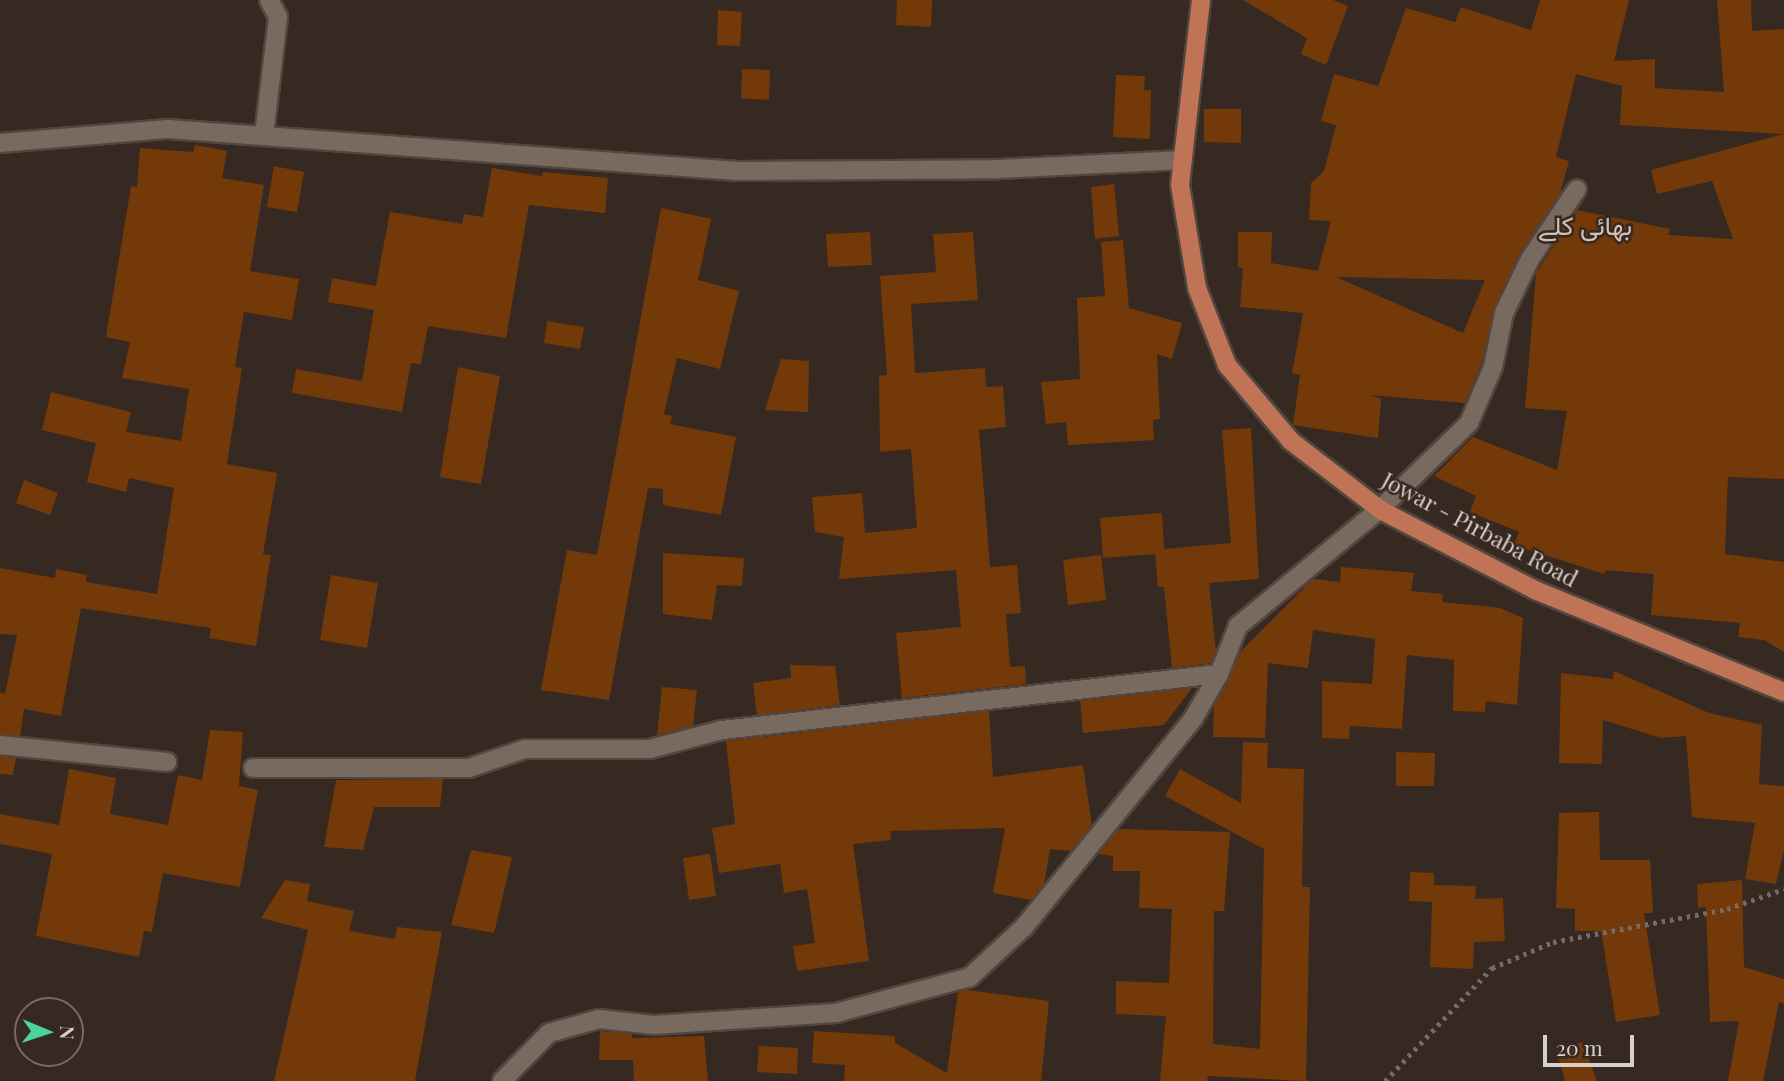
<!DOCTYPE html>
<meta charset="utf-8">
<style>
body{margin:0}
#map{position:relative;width:1784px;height:1081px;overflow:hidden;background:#362921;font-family:"Playfair Display",Vazirmatn,serif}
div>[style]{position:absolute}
.building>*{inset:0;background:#743908}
.path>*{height:4.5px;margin-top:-2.25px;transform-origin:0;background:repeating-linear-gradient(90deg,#776c65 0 3.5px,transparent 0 8.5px)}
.roads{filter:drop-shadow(2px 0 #514640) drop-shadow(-2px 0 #514640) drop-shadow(0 2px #514640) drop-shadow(0 -2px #514640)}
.minor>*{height:18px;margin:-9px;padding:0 9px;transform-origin:9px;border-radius:9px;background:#796a60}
.major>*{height:18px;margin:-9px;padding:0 9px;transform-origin:9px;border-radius:9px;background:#c07355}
span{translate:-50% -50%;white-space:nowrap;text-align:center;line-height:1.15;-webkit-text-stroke:5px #362921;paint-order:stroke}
.street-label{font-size:23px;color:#d8cfca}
.quarter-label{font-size:26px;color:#d1c0b6}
.north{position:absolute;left:14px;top:997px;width:70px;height:70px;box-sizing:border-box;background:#362921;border:2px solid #776b65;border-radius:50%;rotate:92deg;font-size:19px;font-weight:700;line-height:28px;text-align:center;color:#d8cfca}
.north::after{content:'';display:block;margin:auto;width:24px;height:32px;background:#49d49c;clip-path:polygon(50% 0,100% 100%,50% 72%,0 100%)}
.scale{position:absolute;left:1543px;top:1035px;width:91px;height:32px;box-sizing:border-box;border:4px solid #d8cfca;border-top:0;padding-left:9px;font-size:21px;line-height:24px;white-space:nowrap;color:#d8cfca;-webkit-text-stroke:5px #362921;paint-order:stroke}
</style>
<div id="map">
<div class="building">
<div style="clip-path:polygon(897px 0,932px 0,931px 27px,896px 25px)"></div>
<div style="clip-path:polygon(1243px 0,1333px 0,1348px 6px,1326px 65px,1301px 54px,1307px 38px)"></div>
<div style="clip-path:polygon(evenodd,1540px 0,1629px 0,1614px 61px,1655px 59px,1655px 88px,1724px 92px,1717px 0,1751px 0,1752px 31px,1784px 29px,1784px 134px,1620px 125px,1622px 86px,1576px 74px,1556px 157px,1569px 161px,1560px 194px,1520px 253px,1494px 308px,1483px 360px,1465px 403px,1371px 395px,1381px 399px,1378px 438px,1293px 425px,1300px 375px,1292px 373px,1303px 313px,1240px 307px,1243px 268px,1238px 267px,1238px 232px,1272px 232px,1271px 263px,1318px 271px,1331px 221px,1309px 220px,1311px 183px,1324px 171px,1336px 125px,1321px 121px,1334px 74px,1378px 86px,1406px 8px,1455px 22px,1461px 7px,1531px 30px,1540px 0,1336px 277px,1485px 280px,1463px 333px,1336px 277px)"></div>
<div style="clip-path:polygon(718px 10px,742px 12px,740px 46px,717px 45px)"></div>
<div style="clip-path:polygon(742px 69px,770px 70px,769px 100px,741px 98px)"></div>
<div style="clip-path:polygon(1116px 75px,1145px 76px,1144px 90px,1151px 90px,1150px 139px,1113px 137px)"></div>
<div style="clip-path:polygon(1204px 109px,1241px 109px,1241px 143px,1204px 142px)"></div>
<div style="clip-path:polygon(1784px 134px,1784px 479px,1728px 477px,1725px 554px,1784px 562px,1784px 652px,1764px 640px,1738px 637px,1740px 623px,1651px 615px,1654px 574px,1606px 570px,1604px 574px,1514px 545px,1519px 532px,1470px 512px,1476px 496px,1434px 476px,1473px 437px,1557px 470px,1567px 411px,1525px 408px,1536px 273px,1577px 210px,1670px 229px,1668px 235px,1733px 239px,1712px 181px,1657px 194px,1651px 170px)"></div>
<div style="clip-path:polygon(195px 145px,227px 151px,222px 178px,264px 185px,250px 271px,299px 279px,292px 320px,244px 312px,235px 367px,242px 368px,227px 464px,277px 473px,263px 554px,271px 555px,256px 646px,209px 638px,211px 628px,81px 608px,61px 716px,24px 709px,20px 736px,0 734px,0 693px,5px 694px,17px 635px,0 634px,0 568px,55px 578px,56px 569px,87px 575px,86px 582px,157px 594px,174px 488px,129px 478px,126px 492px,87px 482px,96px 443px,42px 430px,51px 392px,131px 412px,126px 432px,181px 441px,189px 389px,122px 378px,130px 342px,106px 337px,131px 186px,137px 187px,140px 148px,193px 152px)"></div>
<div style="clip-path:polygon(274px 166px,304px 172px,297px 212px,267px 207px)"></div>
<div style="clip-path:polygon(492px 168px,542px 176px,543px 172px,608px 178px,605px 213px,529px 205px,506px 338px,428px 326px,421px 364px,411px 363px,402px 412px,292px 393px,296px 369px,362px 381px,374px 310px,328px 302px,332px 278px,376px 286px,390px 212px,462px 224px,464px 214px,483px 217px)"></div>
<div style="clip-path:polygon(1114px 184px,1119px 236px,1095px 239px,1091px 187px)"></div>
<div style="clip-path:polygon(661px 208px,711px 219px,698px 280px,739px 291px,720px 369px,677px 358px,664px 414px,672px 416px,670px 424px,736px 437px,721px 515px,663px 505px,663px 489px,648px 488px,609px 700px,541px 690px,567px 550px,597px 555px)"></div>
<div style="clip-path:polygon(870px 232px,872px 265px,828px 267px,826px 234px)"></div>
<div style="clip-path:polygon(973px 232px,978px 300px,911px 304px,915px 373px,985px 368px,986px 387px,1003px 386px,1006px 427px,979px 430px,990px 567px,1017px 565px,1021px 613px,1006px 614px,1010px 667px,1025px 666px,1026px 684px,902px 698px,896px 633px,961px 627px,956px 570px,839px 579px,844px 537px,815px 532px,812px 497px,862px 493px,865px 533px,917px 528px,911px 449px,880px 452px,879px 376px,887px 375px,880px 276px,936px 272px,933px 234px)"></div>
<div style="clip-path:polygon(1123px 240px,1129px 308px,1182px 323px,1172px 359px,1157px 354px,1160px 419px,1153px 420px,1154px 440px,1068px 445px,1066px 422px,1046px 424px,1041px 382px,1080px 379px,1077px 298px,1105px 296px,1101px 242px)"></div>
<div style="clip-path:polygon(547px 321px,584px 327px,580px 349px,544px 343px)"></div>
<div style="clip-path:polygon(781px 359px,809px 361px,808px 412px,765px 410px)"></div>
<div style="clip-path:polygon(458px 367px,500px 376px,481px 484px,440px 477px)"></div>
<div style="clip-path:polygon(1251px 428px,1259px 579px,1209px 583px,1216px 651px,1211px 663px,1172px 668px,1164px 587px,1158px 587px,1155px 554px,1103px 558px,1100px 518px,1162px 513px,1164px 549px,1231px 543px,1222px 430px)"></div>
<div style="clip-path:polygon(24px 480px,58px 493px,50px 515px,16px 503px)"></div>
<div style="clip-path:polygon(663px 553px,744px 558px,742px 586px,717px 585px,712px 620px,663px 614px)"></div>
<div style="clip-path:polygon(1101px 555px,1106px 600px,1068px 605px,1063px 560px)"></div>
<div style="clip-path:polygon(1341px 567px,1414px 573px,1411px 591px,1443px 594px,1442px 602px,1500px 608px,1523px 618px,1517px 705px,1486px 701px,1485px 712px,1453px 711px,1454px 660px,1407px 655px,1402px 729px,1350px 726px,1349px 739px,1322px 738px,1322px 681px,1372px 684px,1375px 639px,1313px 630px,1308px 668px,1268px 663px,1265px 738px,1213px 737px,1214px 706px,1240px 652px,1313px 579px,1340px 582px)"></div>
<div style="clip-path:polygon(331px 575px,378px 583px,367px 648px,320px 640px)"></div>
<div style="clip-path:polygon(790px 665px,835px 666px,840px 705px,757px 715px,753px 683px,791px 678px)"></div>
<div style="clip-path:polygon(1614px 671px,1709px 713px,1762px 725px,1759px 784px,1784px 786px,1784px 850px,1776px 884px,1745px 879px,1755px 823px,1692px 817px,1686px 736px,1661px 738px,1603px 720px,1602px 764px,1559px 763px,1561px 673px,1613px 679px)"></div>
<div style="clip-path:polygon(662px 687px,697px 690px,693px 726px,657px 735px)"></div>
<div style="clip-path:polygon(1192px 688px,1164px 725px,1083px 733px,1080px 701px)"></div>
<div style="clip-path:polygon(989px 711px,993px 777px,1083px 765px,1092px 826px,1071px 851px,1050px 849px,1044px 885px,1031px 900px,993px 893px,1005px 828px,890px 831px,891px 840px,853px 844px,869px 961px,797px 971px,793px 946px,815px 943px,807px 889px,784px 893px,780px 864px,719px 873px,712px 828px,735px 824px,726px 741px)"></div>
<div style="clip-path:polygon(210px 730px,243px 732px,239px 786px,258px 790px,240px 887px,163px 873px,152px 932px,144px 931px,139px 957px,36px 936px,52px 854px,0 844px,0 814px,59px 825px,69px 769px,116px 778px,110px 814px,168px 825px,178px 775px,202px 780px)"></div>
<div style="clip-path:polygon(1243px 742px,1268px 743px,1267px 768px,1304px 769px,1302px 887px,1310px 887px,1306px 1081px,1208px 1076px,1207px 1081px,1160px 1081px,1166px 1016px,1116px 1014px,1116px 981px,1169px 983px,1172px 909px,1139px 908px,1140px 871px,1113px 871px,1113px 856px,1098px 854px,1118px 829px,1230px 832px,1224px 911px,1214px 911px,1213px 1044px,1260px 1049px,1264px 849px,1165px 796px,1180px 769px,1241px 803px)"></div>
<div style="clip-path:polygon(1396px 752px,1435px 753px,1434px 786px,1396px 786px)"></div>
<div style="clip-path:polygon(0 756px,16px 758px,13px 775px,0 774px)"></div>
<div style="clip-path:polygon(443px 779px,440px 807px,374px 807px,363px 850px,324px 847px,336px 780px)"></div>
<div style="clip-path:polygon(1599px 812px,1600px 860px,1650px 860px,1653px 913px,1644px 913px,1660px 1015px,1616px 1022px,1601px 931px,1575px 931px,1575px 909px,1556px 908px,1559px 813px)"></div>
<div style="clip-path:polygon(471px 850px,512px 857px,494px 933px,451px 925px)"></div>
<div style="clip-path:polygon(710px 854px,716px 896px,689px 900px,683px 858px)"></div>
<div style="clip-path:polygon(1410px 872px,1434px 873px,1434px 885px,1476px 886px,1475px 899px,1503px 898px,1505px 941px,1474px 942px,1473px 969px,1430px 967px,1432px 902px,1409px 901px)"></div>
<div style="clip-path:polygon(285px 880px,310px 884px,307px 901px,354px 911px,349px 931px,395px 939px,397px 927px,442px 932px,415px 1081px,274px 1081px,308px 930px,261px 918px)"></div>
<div style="clip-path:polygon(1742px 880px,1744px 967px,1784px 979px,1784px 1004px,1779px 1002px,1763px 1081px,1728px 1081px,1739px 1021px,1710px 1022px,1706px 907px,1698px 908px,1697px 884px)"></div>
<div style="clip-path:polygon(967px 990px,1049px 1001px,1041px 1081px,844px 1081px,845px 1065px,812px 1063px,814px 1031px,895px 1036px,895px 1043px,947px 1073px,958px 992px)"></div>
<div style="clip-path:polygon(600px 1031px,632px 1034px,632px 1038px,704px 1036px,708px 1081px,634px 1081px,633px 1060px,599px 1060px)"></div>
<div style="clip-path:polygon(1583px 1042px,1597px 1081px,1565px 1081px,1556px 1049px)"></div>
<div style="clip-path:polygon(759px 1046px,798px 1048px,797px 1074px,757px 1072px)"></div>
</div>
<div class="path">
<div style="left:1385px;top:1081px;width:156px;rotate:-46.6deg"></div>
<div style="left:1492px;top:968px;width:66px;rotate:-23.1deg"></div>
<div style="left:1553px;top:942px;width:177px;rotate:-10.7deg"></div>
<div style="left:1727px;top:909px;width:60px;rotate:-19.3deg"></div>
</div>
<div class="roads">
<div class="minor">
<div style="left:264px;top:135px;width:119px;rotate:-83.2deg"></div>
<div style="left:278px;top:17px;width:19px;rotate:-118deg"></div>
<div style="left:0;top:143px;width:169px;rotate:-4.8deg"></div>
<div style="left:168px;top:129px;width:571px;rotate:4.22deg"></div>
<div style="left:737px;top:171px;width:261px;rotate:-0.4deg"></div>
<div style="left:998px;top:169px;width:185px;rotate:-2.8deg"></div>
<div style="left:0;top:745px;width:168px;rotate:5.8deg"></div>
<div style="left:253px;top:768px;width:216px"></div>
<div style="left:469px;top:768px;width:59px;rotate:-18.7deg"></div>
<div style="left:525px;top:749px;width:125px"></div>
<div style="left:650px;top:749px;width:74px;rotate:-14.8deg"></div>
<div style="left:722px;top:730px;width:500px;rotate:-6.43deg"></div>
<div style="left:502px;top:1081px;width:67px;rotate:-45.6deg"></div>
<div style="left:549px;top:1033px;width:52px;rotate:-15.6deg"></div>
<div style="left:599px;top:1019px;width:55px;rotate:6.2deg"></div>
<div style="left:654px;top:1025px;width:182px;rotate:-3.8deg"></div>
<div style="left:836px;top:1013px;width:139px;rotate:-15deg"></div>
<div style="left:970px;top:977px;width:74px;rotate:-42.8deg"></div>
<div style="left:1024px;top:927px;width:268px;rotate:-50.9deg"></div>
<div style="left:1193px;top:719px;width:52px;rotate:-60deg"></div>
<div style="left:1219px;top:674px;width:52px;rotate:-68.4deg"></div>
<div style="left:1238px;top:626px;width:184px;rotate:-39.5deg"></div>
<div style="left:1380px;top:509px;width:124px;rotate:-44deg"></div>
<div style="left:1469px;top:423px;width:61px;rotate:-66.8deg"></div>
<div style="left:1493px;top:367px;width:55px;rotate:-78.5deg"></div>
<div style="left:1504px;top:313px;width:60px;rotate:-64.3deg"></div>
<div style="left:1530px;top:259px;width:84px;rotate:-56.1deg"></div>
</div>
<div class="major">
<div style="left:1201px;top:0;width:186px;rotate:96.5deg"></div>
<div style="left:1180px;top:185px;width:104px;rotate:80.6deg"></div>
<div style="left:1197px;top:288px;width:83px;rotate:68.7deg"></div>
<div style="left:1227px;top:365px;width:99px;rotate:49.9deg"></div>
<div style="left:1291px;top:441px;width:115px;rotate:37.6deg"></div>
<div style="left:1382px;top:511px;width:172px;rotate:27.3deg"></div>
<div style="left:1535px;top:590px;width:269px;rotate:22.3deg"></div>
</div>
</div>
<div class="street-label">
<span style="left:1480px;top:529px;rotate:28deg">Jowar - Pirbaba Road</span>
</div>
<div class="quarter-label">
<span style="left:1585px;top:225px">بھائی كلے</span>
</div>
<div class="north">N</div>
<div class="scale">20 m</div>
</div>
